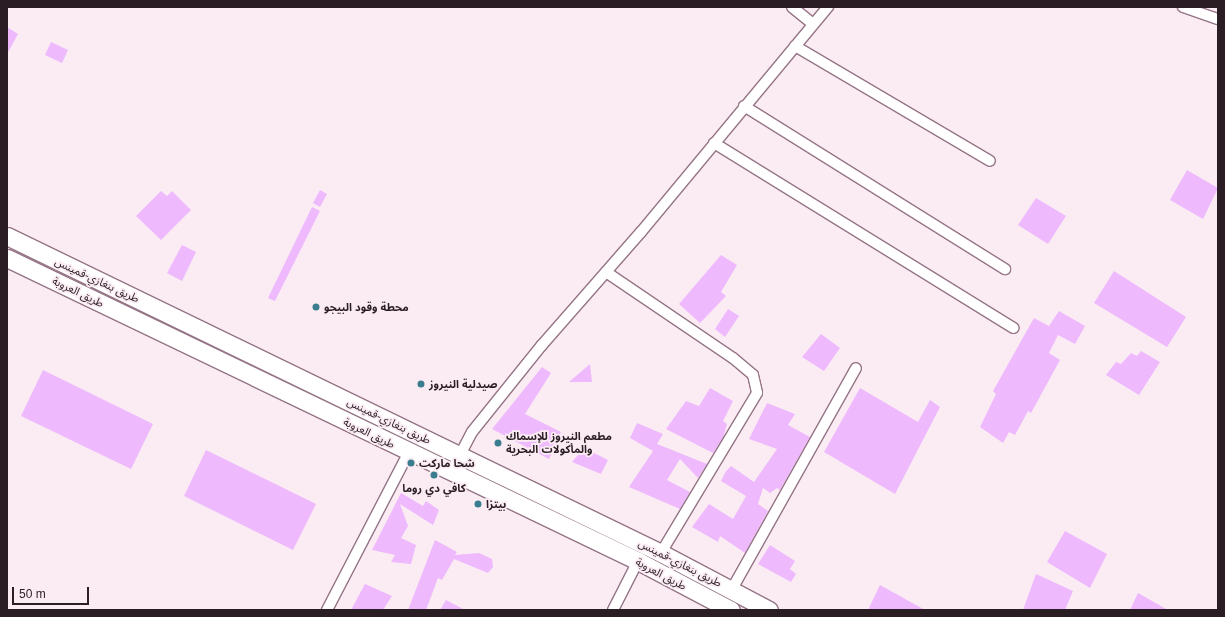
<!DOCTYPE html>
<meta charset="utf-8">
<style>
body{margin:0}
#map{position:relative;width:1225px;height:617px;overflow:hidden;background:#fbecf4;font-family:Helvetica,"Noto Sans Arabic",sans-serif}
div>[style]{position:absolute}
.building>*{inset:0;background:#eeb9fd}
.roads{filter:drop-shadow(1px 0 #957486) drop-shadow(-1px 0 #957486) drop-shadow(0 1px #957486) drop-shadow(0 -1px #957486)}
.street>*{height:10px;margin:-5px;padding:0 5px;transform-origin:5px;border-radius:5px;background:#fff}
.primary>*{height:17px;margin:-8.5px;padding:0 8.5px;transform-origin:8.5px;border-radius:8.5px;background:#fff}
.dots>*{width:11px;height:11px;translate:-50% -50%;box-sizing:border-box;border:2px solid #fbecf4;border-radius:50%}
span{translate:-50% -50%;white-space:nowrap;text-align:center;line-height:1.15;-webkit-text-stroke:3.5px #fbecf4;paint-order:stroke}
.street-label{font-size:11px;color:#2a1d24}
.poi-label{font-size:11px;color:#2a1d24;font-weight:700}
.left{translate:0 -50%;text-align:left}
.frame{position:absolute;inset:0;border:8px solid #2a1d24;pointer-events:none}
.scale{position:absolute;left:12px;top:587px;width:77px;height:18px;box-sizing:border-box;border:2px solid #2a1d24;border-top:0;padding-left:5px;font-size:12px;line-height:14px;white-space:nowrap;color:#2a1d24;-webkit-text-stroke:3px #fbecf4;paint-order:stroke}
</style>
<div id="map">
<div class="building">
<div style="clip-path:polygon(7px 27px,18px 34px,7px 54px)"></div>
<div style="clip-path:polygon(51px 42px,68px 50px,62px 63px,45px 55px)"></div>
<div style="clip-path:polygon(1187px 170px,1218px 188px,1203px 219px,1170px 200px)"></div>
<div style="clip-path:polygon(320px 190px,327px 194px,320px 207px,313px 203px)"></div>
<div style="clip-path:polygon(161px 191px,167px 196px,172px 191px,191px 210px,161px 240px,136px 216px)"></div>
<div style="clip-path:polygon(1036px 198px,1066px 216px,1048px 244px,1018px 225px)"></div>
<div style="clip-path:polygon(312px 207px,320px 211px,275px 301px,268px 298px)"></div>
<div style="clip-path:polygon(182px 245px,196px 252px,182px 281px,167px 273px)"></div>
<div style="clip-path:polygon(721px 255px,737px 265px,721px 292px,726px 296px,700px 323px,679px 304px)"></div>
<div style="clip-path:polygon(1114px 271px,1186px 317px,1167px 347px,1094px 303px)"></div>
<div style="clip-path:polygon(728px 309px,739px 316px,725px 337px,715px 329px)"></div>
<div style="clip-path:polygon(1059px 311px,1085px 326px,1075px 344px,1058px 335px,1049px 353px,1060px 360px,1031px 413px,1028px 411px,1015px 435px,1009px 432px,1003px 443px,980px 427px,996px 394px,993px 391px,1034px 318px,1049px 326px)"></div>
<div style="clip-path:polygon(821px 334px,840px 348px,824px 371px,802px 357px)"></div>
<div style="clip-path:polygon(1141px 351px,1160px 362px,1139px 395px,1106px 375px,1116px 362px,1121px 364px,1131px 353px,1137px 356px)"></div>
<div style="clip-path:polygon(590px 364px,592px 382px,569px 382px)"></div>
<div style="clip-path:polygon(542px 367px,551px 373px,525px 414px,561px 432px,549px 459px,492px 429px)"></div>
<div style="clip-path:polygon(43px 370px,153px 424px,131px 469px,21px 416px)"></div>
<div style="clip-path:polygon(710px 388px,733px 401px,723px 421px,727px 424px,723px 438px,713px 453px,666px 429px,686px 401px,699px 406px)"></div>
<div style="clip-path:polygon(860px 388px,918px 422px,930px 400px,940px 407px,895px 494px,824px 452px)"></div>
<div style="clip-path:polygon(767px 403px,795px 414px,788px 425px,810px 437px,780px 490px,777px 488px,770px 493px,763px 488px,758px 504px,768px 511px,745px 553px,720px 536px,718px 542px,692px 527px,709px 504px,733px 519px,746px 496px,721px 481px,726px 471px,731px 466px,754px 482px,777px 449px,749px 439px)"></div>
<div style="clip-path:polygon(637px 423px,663px 434px,657px 444px,707px 464px,698px 478px,680px 459px,667px 480px,690px 492px,680px 509px,629px 487px,653px 451px,630px 438px)"></div>
<div style="clip-path:polygon(584px 448px,608px 460px,601px 474px,572px 462px)"></div>
<div style="clip-path:polygon(206px 450px,316px 504px,293px 550px,184px 496px)"></div>
<div style="clip-path:polygon(401px 493px,423px 506px,426px 501px,439px 510px,433px 525px,400px 504px,408px 526px,401px 538px,416px 545px,411px 564px,391px 562px,395px 555px,372px 550px)"></div>
<div style="clip-path:polygon(1065px 531px,1107px 554px,1090px 588px,1047px 562px)"></div>
<div style="clip-path:polygon(435px 540px,457px 552px,455px 555px,479px 553px,492px 559px,493px 567px,488px 573px,454px 559px,442px 580px,438px 578px,426px 610px,408px 610px)"></div>
<div style="clip-path:polygon(770px 545px,795px 561px,790px 569px,796px 574px,791px 582px,758px 564px)"></div>
<div style="clip-path:polygon(1036px 574px,1073px 591px,1065px 610px,1023px 610px)"></div>
<div style="clip-path:polygon(365px 584px,392px 596px,383px 610px,351px 610px)"></div>
<div style="clip-path:polygon(880px 585px,925px 610px,868px 610px)"></div>
<div style="clip-path:polygon(1138px 593px,1168px 610px,1130px 610px)"></div>
<div style="clip-path:polygon(446px 600px,465px 610px,440px 610px)"></div>
</div>
<div class="roads">
<div class="street">
<div style="left:792px;top:7px;width:27px;rotate:39deg"></div>
<div style="left:1183px;top:7px;width:37px;rotate:19deg"></div>
<div style="left:795px;top:46px;width:226px;rotate:30.5deg"></div>
<div style="left:744px;top:106px;width:308px;rotate:32deg"></div>
<div style="left:714px;top:143px;width:352px;rotate:31.7deg"></div>
<div style="left:606px;top:272px;width:153px;rotate:34.1deg"></div>
<div style="left:733px;top:358px;width:26px;rotate:40deg"></div>
<div style="left:753px;top:375px;width:18px;rotate:77deg"></div>
<div style="left:757px;top:393px;width:187px;rotate:121deg"></div>
<div style="left:451px;top:472px;width:45px;rotate:-62.3deg"></div>
<div style="left:472px;top:432px;width:112px;rotate:-51.2deg"></div>
<div style="left:542px;top:345px;width:150px;rotate:-48.8deg"></div>
<div style="left:641px;top:232px;width:293px;rotate:-50.3deg"></div>
<div style="left:732px;top:589px;width:253px;rotate:-60.7deg"></div>
<div style="left:327px;top:610px;width:178px;rotate:-62.6deg"></div>
<div style="left:613px;top:610px;width:55px;rotate:-63deg"></div>
</div>
<div class="primary">
<div style="left:7px;top:236px;width:727px;rotate:25.86deg"></div>
<div style="left:661px;top:553px;width:122px;rotate:27.8deg"></div>
<div style="left:7px;top:258px;width:700px;rotate:25.65deg"></div>
<div style="left:638px;top:561px;width:105px;rotate:27.8deg"></div>
</div>
</div>
<div class="dots">
<div style="left:316px;top:307px;background:#3a7d8e"></div>
<div style="left:421px;top:384px;background:#3a7d8e"></div>
<div style="left:498px;top:443px;background:#3a7d8e"></div>
<div style="left:411px;top:463px;background:#3a7d8e"></div>
<div style="left:434px;top:475px;background:#3a7d8e"></div>
<div style="left:478px;top:504px;background:#3a7d8e"></div>
</div>
<div class="street-label">
<span style="left:97px;top:280px;rotate:25deg">طريق بنغازي-قمينس</span>
<span style="left:78px;top:292px;rotate:26deg">طريق العروبة</span>
<span style="left:389px;top:421px;rotate:26deg">طريق بنغازي-قمينس</span>
<span style="left:369px;top:433px;rotate:26deg">طريق العروبة</span>
<span style="left:680px;top:563px;rotate:27deg">طريق بنغازي-قمينس</span>
<span style="left:661px;top:574px;rotate:28deg">طريق العروبة</span>
</div>
<div class="poi-label">
<span class="left" style="left:324px;top:307px">محطة وقود البيجو</span>
<span class="left" style="left:429px;top:384px">صيدلية النيروز</span>
<span class="left" style="left:506px;top:443px">مطعم النيروز للإسماك<br>والمأكولات البحرية</span>
<span class="left" style="left:419px;top:463px">شحا ماركت</span>
<span style="left:434px;top:488px">كافي دي روما</span>
<span class="left" style="left:486px;top:504px">بيتزا</span>
</div>
<div class="frame"></div>
<div class="scale">50 m</div>
</div>
